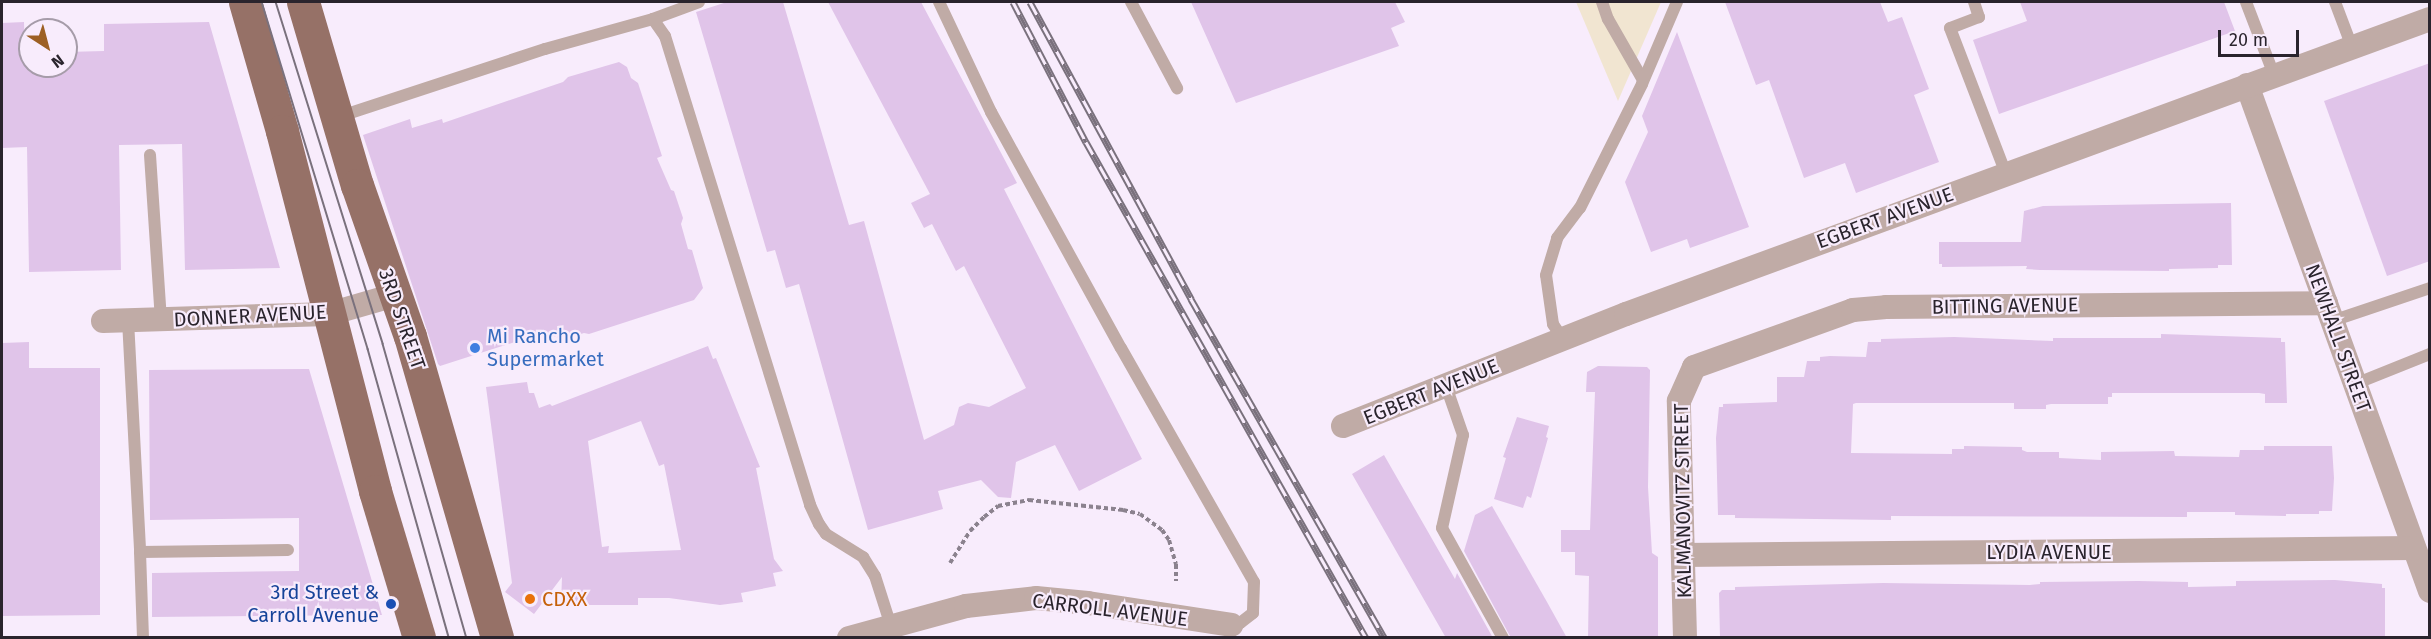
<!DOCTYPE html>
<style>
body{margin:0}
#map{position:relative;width:2431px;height:639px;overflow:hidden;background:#f8ecfc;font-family:"Fira Sans",sans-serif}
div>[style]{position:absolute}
.industrial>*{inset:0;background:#f1e5d1}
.building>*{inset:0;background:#e0c4e9}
.path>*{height:4px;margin-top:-2px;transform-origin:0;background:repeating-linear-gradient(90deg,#8b828e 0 4.5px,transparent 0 7.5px)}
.lane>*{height:12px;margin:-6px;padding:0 6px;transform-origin:6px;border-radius:6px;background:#c0aba6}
.street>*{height:24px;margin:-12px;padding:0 12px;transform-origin:12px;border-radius:12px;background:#c0aba6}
.primary>*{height:33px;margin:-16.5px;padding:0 16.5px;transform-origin:16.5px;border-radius:16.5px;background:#967167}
.tram>*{height:1.5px;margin:-0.75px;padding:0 0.75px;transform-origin:0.75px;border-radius:0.75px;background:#7a717d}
.rail>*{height:7px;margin-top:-3.5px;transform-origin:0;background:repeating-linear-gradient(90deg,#f8ecfc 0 14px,#7a717d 0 28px);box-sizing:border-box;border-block:2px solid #7a717d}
.dots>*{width:16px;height:16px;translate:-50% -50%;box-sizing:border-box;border:3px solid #f8ecfc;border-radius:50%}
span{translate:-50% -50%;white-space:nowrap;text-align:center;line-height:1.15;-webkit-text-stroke:4.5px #f8ecfc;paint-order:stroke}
.street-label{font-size:20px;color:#2a242d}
.shop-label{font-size:20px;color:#366cbe}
.left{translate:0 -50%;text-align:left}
.transit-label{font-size:20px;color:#164399}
.right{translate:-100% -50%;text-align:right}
.food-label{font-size:20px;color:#c56008}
.frame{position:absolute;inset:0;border:3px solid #2a242d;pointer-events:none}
.north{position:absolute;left:18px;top:18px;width:60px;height:60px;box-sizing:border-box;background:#f8ecfc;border:2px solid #a69ca9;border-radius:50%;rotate:144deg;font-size:16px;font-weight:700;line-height:24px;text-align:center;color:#2a242d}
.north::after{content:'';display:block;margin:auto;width:21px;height:27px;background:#9d6024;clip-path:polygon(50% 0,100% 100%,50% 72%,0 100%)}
.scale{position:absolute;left:2218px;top:30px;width:81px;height:27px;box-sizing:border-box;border:3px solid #2a242d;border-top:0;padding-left:8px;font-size:18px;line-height:21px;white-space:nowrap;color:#2a242d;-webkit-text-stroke:4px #f8ecfc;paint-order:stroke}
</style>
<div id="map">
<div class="industrial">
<div style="clip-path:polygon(1576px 2px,1661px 2px,1618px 101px)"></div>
</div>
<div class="building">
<div style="clip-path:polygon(727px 2px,783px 2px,849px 225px,864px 221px,924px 440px,954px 425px,959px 407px,968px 403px,989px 407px,1026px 388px,964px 266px,956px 271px,932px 224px,924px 228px,911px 203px,930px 194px,828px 2px,921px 2px,1017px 183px,1004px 189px,1142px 459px,1079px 491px,1055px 445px,1016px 462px,1011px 498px,998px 497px,981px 480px,938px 491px,943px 509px,868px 530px,799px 284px,786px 288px,775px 250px,767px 252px,696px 12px)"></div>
<div style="clip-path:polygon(1191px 2px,1395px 2px,1405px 22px,1391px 28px,1399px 46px,1236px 103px)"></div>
<div style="clip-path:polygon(1725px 2px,1880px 2px,1888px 22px,1902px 17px,1929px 89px,1914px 95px,1939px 162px,1856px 193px,1845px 163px,1804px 178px,1769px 80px,1756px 85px)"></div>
<div style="clip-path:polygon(2020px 2px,2224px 2px,2235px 31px,1999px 114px,1973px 40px,2027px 21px)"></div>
<div style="clip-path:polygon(24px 22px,25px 52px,30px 52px,30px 66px,66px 66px,66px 52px,104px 51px,104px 24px,209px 22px,280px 268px,185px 270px,182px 144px,119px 145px,121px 270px,29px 272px,27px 147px,2px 148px,2px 23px)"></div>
<div style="clip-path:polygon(1677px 32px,1749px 227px,1690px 248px,1687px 239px,1651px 252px,1625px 182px,1648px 132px,1642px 116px)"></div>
<div style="clip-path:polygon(619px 62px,627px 67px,631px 78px,638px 83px,662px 156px,657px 158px,671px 190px,674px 191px,683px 218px,681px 224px,688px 249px,692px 250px,703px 288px,694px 300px,589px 334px,584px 333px,562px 340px,546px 332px,440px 366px,438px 364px,363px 135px,410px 119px,412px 128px,442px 119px,443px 123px,563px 82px,568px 77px)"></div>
<div style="clip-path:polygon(2430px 63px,2430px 261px,2387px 276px,2324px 101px)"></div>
<div style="clip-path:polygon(2231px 203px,2232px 265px,2218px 265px,2218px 268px,2169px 269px,2169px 271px,2040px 270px,2026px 269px,2027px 266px,1942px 267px,1942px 264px,1939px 264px,1939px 242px,2021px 242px,2024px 211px,2043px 206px)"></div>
<div style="clip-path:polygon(2161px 334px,2281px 338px,2281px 342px,2285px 342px,2287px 403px,2265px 403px,2265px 394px,2259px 393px,2112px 393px,2112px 397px,2108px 397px,2108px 404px,2051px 404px,2046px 405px,2046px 409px,2014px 409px,2014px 403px,1856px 403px,1853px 404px,1851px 453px,1952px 454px,1952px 449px,1964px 449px,1964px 446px,2022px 447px,2022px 450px,2027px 452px,2059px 452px,2059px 458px,2101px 460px,2101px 452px,2174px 451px,2175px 456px,2239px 457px,2240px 450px,2264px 450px,2264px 446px,2332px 446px,2334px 478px,2332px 511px,2319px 511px,2319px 514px,2286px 514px,2286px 516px,2235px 515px,2235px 512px,2187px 512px,2187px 517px,1891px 516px,1891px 520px,1735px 518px,1735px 515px,1718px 515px,1716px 438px,1719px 407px,1723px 407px,1723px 404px,1777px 402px,1777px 377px,1804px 377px,1807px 361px,1820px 361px,1820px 357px,1830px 356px,1866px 357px,1868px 342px,1881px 342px,1881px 339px,1954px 337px,2053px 341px,2053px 338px,2161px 338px)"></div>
<div style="clip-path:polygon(29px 342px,29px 368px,100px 368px,100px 615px,2px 616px,2px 343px)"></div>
<div style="clip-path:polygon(evenodd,708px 346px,713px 359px,716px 358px,760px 467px,756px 468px,774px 559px,783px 571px,773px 573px,776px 586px,741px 593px,743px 602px,720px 605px,669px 598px,638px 598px,638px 605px,561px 605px,562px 577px,534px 614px,505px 592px,512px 583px,486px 387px,527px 382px,529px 393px,534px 393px,539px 408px,550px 404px,552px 406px,708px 346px,641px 421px,659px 466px,664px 464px,681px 550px,608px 553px,609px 546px,602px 547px,588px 441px,641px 421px)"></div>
<div style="clip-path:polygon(1598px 366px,1647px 367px,1650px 370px,1648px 487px,1652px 553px,1658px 557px,1658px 638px,1588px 638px,1589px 576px,1575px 575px,1575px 552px,1561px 552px,1561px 530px,1590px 530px,1595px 392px,1586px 392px,1587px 372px)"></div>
<div style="clip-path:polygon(309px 369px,382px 615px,152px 617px,152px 573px,299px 571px,299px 518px,150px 520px,149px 370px)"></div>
<div style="clip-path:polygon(1517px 417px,1549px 426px,1546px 437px,1548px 438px,1531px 498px,1527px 496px,1523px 508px,1494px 499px,1506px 458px,1503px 457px)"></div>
<div style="clip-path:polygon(1384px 455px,1455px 579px,1457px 573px,1493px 638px,1446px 638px,1352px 474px)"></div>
<div style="clip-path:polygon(1492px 506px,1547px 602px,1567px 638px,1511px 638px,1464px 551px,1475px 515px)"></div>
<div style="clip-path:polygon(2335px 580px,2382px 584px,2382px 588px,2385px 588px,2385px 638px,1720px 638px,1719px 593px,1722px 590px,1735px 590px,1735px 587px,1883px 583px,2030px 585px,2040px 584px,2040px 582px,2138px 581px,2188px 582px,2188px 587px,2236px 586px,2236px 581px)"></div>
</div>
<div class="path">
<div style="left:950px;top:563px;width:38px;rotate:-58deg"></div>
<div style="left:970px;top:531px;width:20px;rotate:-45deg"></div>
<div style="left:984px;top:517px;width:18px;rotate:-38deg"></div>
<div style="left:998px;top:506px;width:32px;rotate:-11deg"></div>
<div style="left:1029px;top:500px;width:95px;rotate:6.1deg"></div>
<div style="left:1123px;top:510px;width:17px;rotate:13deg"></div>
<div style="left:1140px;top:514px;width:27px;rotate:36deg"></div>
<div style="left:1162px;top:530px;width:12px;rotate:55deg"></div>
<div style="left:1169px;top:540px;width:25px;rotate:74deg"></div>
<div style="left:1176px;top:564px;width:17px;rotate:90deg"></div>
</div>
<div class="lane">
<div style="left:939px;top:2px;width:122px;rotate:64.7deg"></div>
<div style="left:991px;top:112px;width:269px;rotate:61.2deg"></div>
<div style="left:1121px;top:348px;width:269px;rotate:60.4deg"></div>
<div style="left:1254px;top:582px;width:31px;rotate:92deg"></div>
<div style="left:1253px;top:613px;width:16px;rotate:142deg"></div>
<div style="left:1240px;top:623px;width:9px;rotate:167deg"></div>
<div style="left:1131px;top:2px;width:98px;rotate:61.9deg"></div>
<div style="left:1602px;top:2px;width:18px;rotate:71deg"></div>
<div style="left:1608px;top:19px;width:70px;rotate:60.2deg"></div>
<div style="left:1974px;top:2px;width:16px;rotate:72deg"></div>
<div style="left:1979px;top:17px;width:31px;rotate:159deg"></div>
<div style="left:1950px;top:28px;width:156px;rotate:69deg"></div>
<div style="left:2246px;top:2px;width:78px;rotate:69deg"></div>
<div style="left:2335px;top:2px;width:48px;rotate:69.3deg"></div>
<div style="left:653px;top:19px;width:49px;rotate:-20.3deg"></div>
<div style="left:338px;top:117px;width:218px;rotate:-18.2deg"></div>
<div style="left:545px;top:49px;width:112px;rotate:-15.5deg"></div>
<div style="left:653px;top:19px;width:21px;rotate:55deg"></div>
<div style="left:665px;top:36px;width:491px;rotate:72.8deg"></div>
<div style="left:810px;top:505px;width:21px;rotate:65deg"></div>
<div style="left:819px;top:524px;width:12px;rotate:55deg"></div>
<div style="left:826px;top:534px;width:44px;rotate:31.9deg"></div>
<div style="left:863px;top:557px;width:22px;rotate:58deg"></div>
<div style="left:875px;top:576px;width:52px;rotate:72.3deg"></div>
<div style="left:150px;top:155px;width:165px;rotate:86.2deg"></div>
<div style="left:128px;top:320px;width:232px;rotate:87deg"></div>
<div style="left:2332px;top:321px;width:103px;rotate:-18.6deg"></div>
<div style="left:1563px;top:339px;width:18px;rotate:-124deg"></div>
<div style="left:1553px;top:324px;width:49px;rotate:-98.1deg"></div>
<div style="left:1546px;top:275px;width:39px;rotate:-73deg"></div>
<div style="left:1557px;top:238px;width:38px;rotate:-53deg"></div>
<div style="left:1580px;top:208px;width:139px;rotate:-63.4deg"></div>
<div style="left:1642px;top:84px;width:89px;rotate:-66.9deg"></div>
<div style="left:2355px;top:384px;width:81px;rotate:-21.8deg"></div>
<div style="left:1446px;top:386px;width:52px;rotate:70.9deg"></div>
<div style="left:1463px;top:435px;width:95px;rotate:102.7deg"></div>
<div style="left:1442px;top:528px;width:126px;rotate:61deg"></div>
<div style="left:143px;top:638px;width:86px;rotate:-92deg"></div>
<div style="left:140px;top:552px;width:148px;rotate:-0.8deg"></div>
</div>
<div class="street">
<div style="left:2247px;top:85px;width:538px;rotate:70.12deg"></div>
<div style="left:103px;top:321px;width:226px;rotate:-1.8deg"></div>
<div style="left:329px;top:314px;width:69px;rotate:-16.1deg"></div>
<div style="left:1343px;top:426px;width:304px;rotate:-21.6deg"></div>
<div style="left:1626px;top:314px;width:856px;rotate:-20.15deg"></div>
<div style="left:1683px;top:555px;width:731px;rotate:-0.55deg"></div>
<div style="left:849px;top:638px;width:121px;rotate:-15.3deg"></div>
<div style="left:966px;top:606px;width:70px;rotate:-6.5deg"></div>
<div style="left:1036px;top:598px;width:52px;rotate:5.5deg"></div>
<div style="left:1088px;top:603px;width:145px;rotate:8.7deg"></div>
<div style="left:1685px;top:638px;width:237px;rotate:-91.5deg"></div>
<div style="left:1679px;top:401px;width:37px;rotate:-66deg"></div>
<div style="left:1694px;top:367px;width:169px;rotate:-19.7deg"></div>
<div style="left:1853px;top:310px;width:33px;rotate:-5deg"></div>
<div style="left:1886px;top:307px;width:440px;rotate:-0.5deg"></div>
</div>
<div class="primary">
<div style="left:245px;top:2px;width:134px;rotate:74deg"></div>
<div style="left:282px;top:131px;width:372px;rotate:75.5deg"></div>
<div style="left:375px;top:491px;width:153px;rotate:73.3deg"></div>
<div style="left:303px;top:2px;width:191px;rotate:73.6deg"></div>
<div style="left:357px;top:185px;width:160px;rotate:70.7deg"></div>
<div style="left:410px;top:336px;width:314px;rotate:73.9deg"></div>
</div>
<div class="tram">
<div style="left:262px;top:2px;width:363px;rotate:73deg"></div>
<div style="left:368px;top:349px;width:300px;rotate:74.3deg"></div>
<div style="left:276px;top:2px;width:358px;rotate:72.6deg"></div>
<div style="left:383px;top:344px;width:306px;rotate:74.1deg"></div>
</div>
<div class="rail">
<div style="left:1013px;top:2px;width:158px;rotate:62.5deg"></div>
<div style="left:1086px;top:142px;width:570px;rotate:60.55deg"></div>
<div style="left:1030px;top:2px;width:338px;rotate:61.5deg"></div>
<div style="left:1191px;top:299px;width:390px;rotate:60.3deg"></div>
</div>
<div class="dots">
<div style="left:475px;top:348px;background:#3f7fe0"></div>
<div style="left:530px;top:599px;background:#e8710a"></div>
<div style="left:391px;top:604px;background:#1a4fb4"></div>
</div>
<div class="street-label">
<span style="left:1885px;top:218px;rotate:-20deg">EGBERT AVENUE</span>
<span style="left:2005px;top:306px;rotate:-1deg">BITTING AVENUE</span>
<span style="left:250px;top:316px;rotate:-3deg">DONNER AVENUE</span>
<span style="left:402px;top:319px;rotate:71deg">3RD STREET</span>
<span style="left:2338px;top:338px;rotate:70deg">NEWHALL STREET</span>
<span style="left:1431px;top:392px;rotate:-22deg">EGBERT AVENUE</span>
<span style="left:1683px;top:501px;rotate:-91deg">KALMANOVITZ STREET</span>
<span style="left:2049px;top:552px">LYDIA AVENUE</span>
<span style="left:1110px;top:610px;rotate:7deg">CARROLL AVENUE</span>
</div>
<div class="shop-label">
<span class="left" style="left:487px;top:348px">Mi Rancho<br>Supermarket</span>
</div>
<div class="transit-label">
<span class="right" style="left:379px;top:604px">3rd Street &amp;<br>Carroll Avenue</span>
</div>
<div class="food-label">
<span class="left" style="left:542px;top:599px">CDXX</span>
</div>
<div class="frame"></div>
<div class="north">N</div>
<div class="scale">20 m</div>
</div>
